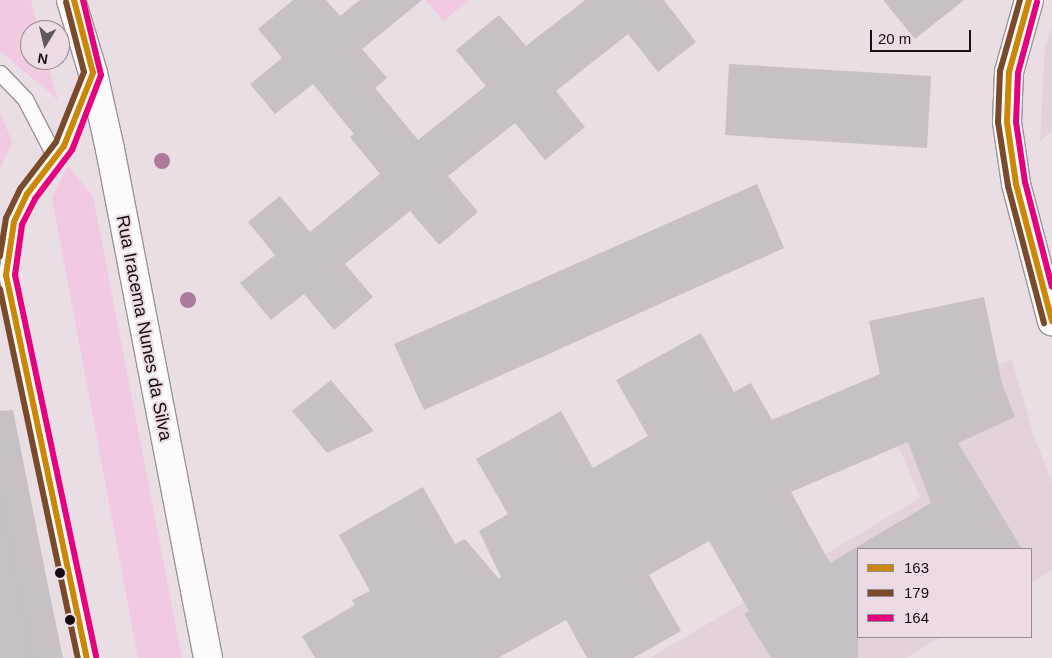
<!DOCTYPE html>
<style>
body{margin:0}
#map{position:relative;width:1052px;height:658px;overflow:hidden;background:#e8dee3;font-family:Helvetica,sans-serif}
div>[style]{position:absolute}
.built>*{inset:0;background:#e3d1db}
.green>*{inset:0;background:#f1cae1}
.building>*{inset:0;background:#c7c0c4}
.path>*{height:3px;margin-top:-1.5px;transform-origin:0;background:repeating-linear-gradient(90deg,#c3c0c2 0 1px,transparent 0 5px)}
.roads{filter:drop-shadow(1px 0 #9b9498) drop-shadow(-1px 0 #9b9498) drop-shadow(0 1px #9b9498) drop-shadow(0 -1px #9b9498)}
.service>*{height:15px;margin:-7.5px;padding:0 7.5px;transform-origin:7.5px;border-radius:7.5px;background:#fcfafb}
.tertiary>*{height:28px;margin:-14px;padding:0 14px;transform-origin:14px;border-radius:14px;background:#fcfafb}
.secondary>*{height:28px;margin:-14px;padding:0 14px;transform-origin:14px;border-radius:14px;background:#fcfafb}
.bus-1>*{height:6px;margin:-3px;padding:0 3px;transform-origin:3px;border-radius:3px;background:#ca8804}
.bus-2>*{height:6px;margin:-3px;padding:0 3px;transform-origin:3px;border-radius:3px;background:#7a4b2a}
.bus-3>*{height:6px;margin:-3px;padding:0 3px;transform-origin:3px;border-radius:3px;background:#e5007d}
.trees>*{width:16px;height:16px;margin:-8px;border-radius:50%;background:#ac7a9b}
.dots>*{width:14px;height:14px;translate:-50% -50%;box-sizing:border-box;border:2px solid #ecdae4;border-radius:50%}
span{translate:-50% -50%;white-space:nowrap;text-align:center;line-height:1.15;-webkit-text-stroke:4px #ecdae4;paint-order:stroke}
.street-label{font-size:18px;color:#150f13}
.legend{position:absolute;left:857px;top:548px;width:175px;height:90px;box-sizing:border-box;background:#ecdae4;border:1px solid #968990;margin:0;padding:6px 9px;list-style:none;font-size:15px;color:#150f13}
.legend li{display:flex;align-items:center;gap:10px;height:25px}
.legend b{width:25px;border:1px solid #968990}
.north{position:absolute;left:20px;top:20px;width:50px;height:50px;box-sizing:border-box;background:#ecdae4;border:1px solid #968990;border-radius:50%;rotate:189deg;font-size:14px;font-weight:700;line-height:20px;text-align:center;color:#150f13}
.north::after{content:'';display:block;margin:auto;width:18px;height:22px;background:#5f575c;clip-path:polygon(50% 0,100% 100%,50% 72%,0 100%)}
.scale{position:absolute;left:870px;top:30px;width:101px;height:22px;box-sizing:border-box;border:2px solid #150f13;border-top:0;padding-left:6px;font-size:15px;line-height:18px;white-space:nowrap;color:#150f13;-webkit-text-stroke:4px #ecdae4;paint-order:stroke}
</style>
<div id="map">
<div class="built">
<div style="clip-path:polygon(1052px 25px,1052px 131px,1040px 142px,1045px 48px)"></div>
<div style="clip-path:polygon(1012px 360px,1033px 434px,1052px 482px,1052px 570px,1031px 583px,1031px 549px,858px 549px,858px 637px,941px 637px,906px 658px,650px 658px,920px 498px,877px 394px)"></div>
</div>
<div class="green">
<div style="clip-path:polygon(0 0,31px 0,39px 30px,30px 30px,30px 60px,47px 60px,58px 100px,0 51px)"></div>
<div style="clip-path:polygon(426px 0,469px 0,443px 21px)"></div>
<div style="clip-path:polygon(0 112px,12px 142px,0 170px)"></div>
<div style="clip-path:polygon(68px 166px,93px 196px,182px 658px,138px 658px,52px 198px)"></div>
</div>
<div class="building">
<div style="clip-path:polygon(293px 0,326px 0,340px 16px,360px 0,422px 0,362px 49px,387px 78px,375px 88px,418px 140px,486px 86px,456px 50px,499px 15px,526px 46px,585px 0,664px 0,696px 42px,658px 72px,628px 34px,556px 91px,585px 127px,545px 160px,515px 123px,448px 176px,478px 212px,439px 245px,410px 211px,345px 264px,373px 297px,334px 330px,304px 294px,271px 320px,240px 283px,275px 255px,248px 222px,280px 196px,310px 232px,380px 174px,350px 137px,354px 134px,313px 84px,275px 114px,250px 84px,282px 58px,258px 29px)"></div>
<div style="clip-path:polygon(883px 0,964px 0,915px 39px)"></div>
<div style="clip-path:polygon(729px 64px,931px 76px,927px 148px,725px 135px)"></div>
<div style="clip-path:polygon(757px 184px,784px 248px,424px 410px,394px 344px)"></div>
<div style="clip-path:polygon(evenodd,984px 297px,1002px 384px,1015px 417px,958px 443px,1022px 549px,858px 549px,858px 658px,771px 658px,744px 614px,749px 611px,709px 541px,649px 575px,681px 631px,633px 658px,587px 658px,566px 620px,498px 658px,315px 658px,302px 636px,355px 605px,352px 600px,370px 591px,339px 535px,423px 487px,455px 544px,465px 539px,499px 579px,501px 577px,479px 531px,508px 514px,476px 459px,561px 411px,593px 468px,648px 436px,616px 380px,701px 333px,734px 392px,751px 383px,772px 420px,880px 374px,869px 321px,984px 297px,908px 442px,931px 503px,830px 563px,791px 492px,908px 442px)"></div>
<div style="clip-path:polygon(331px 380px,374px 431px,327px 453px,292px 411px)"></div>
<div style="clip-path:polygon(13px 410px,47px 581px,63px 658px,0 658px,0 411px)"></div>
</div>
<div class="path">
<div style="left:0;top:495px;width:166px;rotate:78.9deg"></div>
</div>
<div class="roads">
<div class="service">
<div style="left:0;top:73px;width:36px;rotate:46deg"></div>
<div style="left:25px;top:99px;width:68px;rotate:62.7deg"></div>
<div style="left:87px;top:658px;width:391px;rotate:-101.9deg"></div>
<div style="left:6px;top:275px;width:54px;rotate:-81.4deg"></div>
<div style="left:14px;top:222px;width:31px;rotate:-65deg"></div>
<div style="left:27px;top:194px;width:61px;rotate:-52.4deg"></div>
<div style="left:64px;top:146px;width:72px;rotate:-68.8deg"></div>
</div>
<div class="tertiary">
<div style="left:71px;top:0;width:76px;rotate:73.2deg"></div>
<div style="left:93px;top:73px;width:78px;rotate:77.4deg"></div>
<div style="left:110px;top:149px;width:518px;rotate:79.1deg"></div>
</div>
<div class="secondary">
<div style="left:1029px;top:0;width:75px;rotate:105.5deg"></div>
<div style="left:1009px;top:72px;width:50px;rotate:92.3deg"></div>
<div style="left:1007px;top:122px;width:63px;rotate:81.7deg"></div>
<div style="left:1016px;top:184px;width:142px;rotate:75.3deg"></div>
</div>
</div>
<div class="bus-1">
<div style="left:74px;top:0;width:75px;rotate:75.4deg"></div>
<div style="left:93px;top:73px;width:79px;rotate:111.7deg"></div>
<div style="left:64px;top:146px;width:61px;rotate:127.6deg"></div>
<div style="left:27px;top:194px;width:31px;rotate:115deg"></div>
<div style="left:14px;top:222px;width:54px;rotate:98.6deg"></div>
<div style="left:6px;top:275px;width:391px;rotate:78.1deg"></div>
<div style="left:1029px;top:0;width:75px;rotate:105.5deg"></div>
<div style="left:1009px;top:72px;width:50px;rotate:92.3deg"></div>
<div style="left:1007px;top:122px;width:63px;rotate:81.7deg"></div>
<div style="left:1016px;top:184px;width:142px;rotate:75.3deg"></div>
</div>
<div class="bus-2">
<div style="left:1020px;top:0;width:74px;rotate:105.7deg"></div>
<div style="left:1000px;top:71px;width:51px;rotate:92.2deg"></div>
<div style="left:998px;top:122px;width:65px;rotate:81.1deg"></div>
<div style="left:1008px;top:186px;width:142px;rotate:75.3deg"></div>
<div style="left:0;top:256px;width:38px;rotate:-81deg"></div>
<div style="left:6px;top:218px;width:32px;rotate:-64deg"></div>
<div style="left:20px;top:189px;width:59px;rotate:-52.5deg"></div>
<div style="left:56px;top:142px;width:75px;rotate:-68.2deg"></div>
<div style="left:84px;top:72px;width:72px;rotate:-104.4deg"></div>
<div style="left:0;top:289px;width:377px;rotate:78.1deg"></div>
</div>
<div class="bus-3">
<div style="left:83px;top:0;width:77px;rotate:76.5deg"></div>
<div style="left:101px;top:75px;width:80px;rotate:111.1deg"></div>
<div style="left:72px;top:150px;width:61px;rotate:127.1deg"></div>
<div style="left:35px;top:199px;width:29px;rotate:117deg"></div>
<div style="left:22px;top:225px;width:50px;rotate:98deg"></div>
<div style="left:15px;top:275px;width:390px;rotate:78deg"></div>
<div style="left:1037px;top:2px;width:73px;rotate:105deg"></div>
<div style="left:1018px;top:73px;width:49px;rotate:92.3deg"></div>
<div style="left:1016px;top:122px;width:61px;rotate:81.5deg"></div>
<div style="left:1025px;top:182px;width:108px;rotate:75.6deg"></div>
</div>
<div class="trees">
<div style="left:162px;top:161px"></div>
<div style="left:188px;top:300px"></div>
</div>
<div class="dots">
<div style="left:60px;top:573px;background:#150f13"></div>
<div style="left:70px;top:620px;background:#150f13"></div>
</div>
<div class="street-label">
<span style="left:144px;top:328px;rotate:79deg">Rua Iracema Nunes da Silva</span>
</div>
<ul class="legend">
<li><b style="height:6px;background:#ca8804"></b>163</li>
<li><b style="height:6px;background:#7a4b2a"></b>179</li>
<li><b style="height:6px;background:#e5007d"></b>164</li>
</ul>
<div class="north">N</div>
<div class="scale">20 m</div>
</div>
